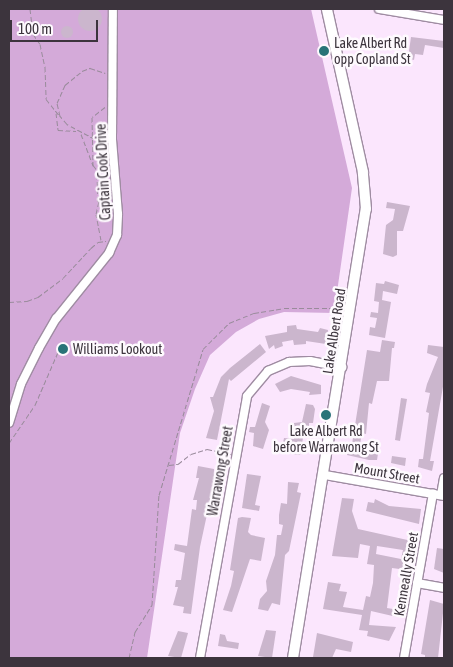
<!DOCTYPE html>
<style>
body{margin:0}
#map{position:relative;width:453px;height:667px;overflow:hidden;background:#fbe6fd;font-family:"Asap Condensed",sans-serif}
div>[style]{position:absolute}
.green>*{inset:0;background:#d4aad9}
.building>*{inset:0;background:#cbb6cd}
.round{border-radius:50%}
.path>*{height:1px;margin-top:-0.5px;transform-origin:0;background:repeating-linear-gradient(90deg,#998b9b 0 5px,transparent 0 7.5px)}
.roads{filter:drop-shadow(1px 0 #9f8ca2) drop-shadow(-1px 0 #9f8ca2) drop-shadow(0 1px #9f8ca2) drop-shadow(0 -1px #9f8ca2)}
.minor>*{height:8px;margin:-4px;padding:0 4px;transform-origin:4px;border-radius:4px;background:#fff}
.major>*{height:10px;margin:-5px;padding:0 5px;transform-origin:5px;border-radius:5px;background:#fff}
.dots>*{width:14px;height:14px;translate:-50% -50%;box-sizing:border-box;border:2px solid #fefafe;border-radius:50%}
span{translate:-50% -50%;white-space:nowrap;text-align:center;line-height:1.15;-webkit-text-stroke:5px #fefafe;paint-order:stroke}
.poi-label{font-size:14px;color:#3c343d}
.left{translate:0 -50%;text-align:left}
.street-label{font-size:14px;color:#3c343d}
.frame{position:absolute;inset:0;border:10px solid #3c343d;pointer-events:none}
.scale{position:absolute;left:10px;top:20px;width:88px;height:22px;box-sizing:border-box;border:2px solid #3c343d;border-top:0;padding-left:6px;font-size:15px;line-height:18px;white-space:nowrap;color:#3c343d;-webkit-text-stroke:4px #fefafe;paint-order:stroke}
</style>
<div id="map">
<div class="green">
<div style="clip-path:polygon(9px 9px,311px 9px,352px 188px,334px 313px,284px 312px,259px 319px,236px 332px,210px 355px,195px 389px,180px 433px,147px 658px,9px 658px)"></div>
</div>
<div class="building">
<div class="round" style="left:78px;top:7px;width:24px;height:24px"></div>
<div class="round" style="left:61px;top:26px;width:12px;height:12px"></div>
<div style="clip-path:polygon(411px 37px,444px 41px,444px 48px,425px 45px,423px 55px,415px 54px,414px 60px,408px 58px)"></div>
<div style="clip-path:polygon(387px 202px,410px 206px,403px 231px,397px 231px,397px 255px,393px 257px,383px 254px,386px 225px,393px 220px,395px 209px,386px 208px)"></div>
<div style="clip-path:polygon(385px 281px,399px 285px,397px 294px,383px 291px,382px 300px,391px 302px,385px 338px,369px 335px,370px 327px,375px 328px,377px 318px,370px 317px,371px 312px,378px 313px,379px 302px,374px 301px,376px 283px,384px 284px)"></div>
<div style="clip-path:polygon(296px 325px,297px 329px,318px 332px,320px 328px,328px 330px,326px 344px,306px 341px,306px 344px,294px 345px,293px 340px,282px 342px,283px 346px,275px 349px,274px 345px,269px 349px,265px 336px,287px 332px,287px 326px)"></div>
<div style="clip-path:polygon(382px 340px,395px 342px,394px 348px,392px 348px,389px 381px,377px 381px,372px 404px,369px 403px,366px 434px,362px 433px,360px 444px,379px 447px,377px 460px,369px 460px,347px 455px,349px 443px,352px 444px,367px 350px,380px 352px)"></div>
<div style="clip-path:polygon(260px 344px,266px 352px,231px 381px,229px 379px,217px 440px,206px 438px,214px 411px,210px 397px,213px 397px,221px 377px,230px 368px)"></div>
<div style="clip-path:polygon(428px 345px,444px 347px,444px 381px,430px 461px,434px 461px,432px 471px,418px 467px,419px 459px,423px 459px,429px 413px,426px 412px,430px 393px,425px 392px,427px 384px,438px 357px,427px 353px)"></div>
<div style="clip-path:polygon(291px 376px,321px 385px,321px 394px,309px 395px,310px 392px,291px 389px,280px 392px,275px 384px)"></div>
<div style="clip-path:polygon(401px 398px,407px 399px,400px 441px,395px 440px)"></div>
<div style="clip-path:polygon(262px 403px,270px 406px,265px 422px,269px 430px,263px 449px,253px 446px,254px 433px,249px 432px,250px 427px,255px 427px)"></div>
<div style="clip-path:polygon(306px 404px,313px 405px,315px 409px,313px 423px,309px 423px,309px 438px,303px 438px,300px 455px,286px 453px,288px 444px,283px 443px,284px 438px,294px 439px,294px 423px,302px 422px)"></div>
<div style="clip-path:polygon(392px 456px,406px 458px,405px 466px,391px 463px)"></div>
<div style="clip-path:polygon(198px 466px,214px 469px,214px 482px,200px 547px,191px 614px,183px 613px,184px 607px,173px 605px,178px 587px,175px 587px,176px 580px,181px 580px,185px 553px,174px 550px,175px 544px,187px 546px,192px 509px,196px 510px,197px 500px,193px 500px,199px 478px,196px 478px)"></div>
<div style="clip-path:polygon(247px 474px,261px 476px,255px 505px,260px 506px,259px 511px,242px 508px)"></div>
<div style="clip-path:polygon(288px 482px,299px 483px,297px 492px,301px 493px,289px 551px,285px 555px,280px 605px,272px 603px,268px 611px,258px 609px,260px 599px,267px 591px,266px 581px,275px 555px,277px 535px,281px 535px,283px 525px,279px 524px,279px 515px,281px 503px,287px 504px)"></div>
<div style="clip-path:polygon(evenodd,342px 498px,354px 499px,352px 511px,358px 529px,412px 541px,407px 551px,407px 570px,392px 568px,387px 608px,399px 610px,397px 617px,371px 611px,369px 625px,396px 627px,389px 641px,367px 636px,368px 631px,359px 630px,362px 615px,323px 609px,328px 582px,341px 584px,339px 591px,347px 592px,343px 607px,363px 610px,366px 596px,370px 597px,373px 583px,374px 565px,367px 564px,370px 546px,360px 544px,358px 558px,332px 556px,342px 498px,377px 546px,403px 550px,401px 559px,376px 554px,377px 546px)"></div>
<div style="clip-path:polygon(375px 499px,389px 506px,421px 509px,419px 524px,366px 511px,368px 502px,374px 503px)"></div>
<div style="clip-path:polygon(242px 517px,251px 518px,248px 532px,251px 535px,265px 538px,261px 561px,250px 559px,232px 612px,223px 610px,231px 586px,234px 571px,230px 570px,238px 518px)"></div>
<div style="clip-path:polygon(437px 548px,444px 549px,444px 573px,434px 569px)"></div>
<div style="clip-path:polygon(430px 600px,444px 604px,438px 658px,425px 658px,425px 655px,421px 654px)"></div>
<div style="clip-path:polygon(266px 630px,276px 631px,272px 658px,258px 656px)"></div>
<div style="clip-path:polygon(178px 631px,188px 633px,181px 658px,168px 656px)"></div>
<div style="clip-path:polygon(317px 633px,353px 642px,351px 652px,336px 649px,332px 658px,313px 657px)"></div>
<div style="clip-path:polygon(220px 634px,225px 635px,227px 641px,239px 643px,238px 649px,218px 646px)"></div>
</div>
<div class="path">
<div style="left:30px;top:9px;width:25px;rotate:83deg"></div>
<div style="left:33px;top:34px;width:12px;rotate:55deg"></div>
<div style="left:40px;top:44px;width:24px;rotate:78deg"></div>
<div style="left:45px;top:67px;width:32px;rotate:88deg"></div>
<div style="left:46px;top:99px;width:21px;rotate:51deg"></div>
<div style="left:105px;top:107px;width:16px;rotate:142deg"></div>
<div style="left:92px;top:117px;width:48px;rotate:88.8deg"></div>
<div style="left:93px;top:165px;width:28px;rotate:52deg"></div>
<div style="left:56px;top:113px;width:17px;rotate:83deg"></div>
<div style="left:58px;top:130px;width:18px;rotate:3deg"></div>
<div style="left:81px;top:134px;width:34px;rotate:69deg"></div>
<div style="left:95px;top:139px;width:32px;rotate:-152deg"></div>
<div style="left:67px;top:124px;width:11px;rotate:-131deg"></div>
<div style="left:60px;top:116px;width:13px;rotate:-103deg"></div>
<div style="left:57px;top:103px;width:20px;rotate:-66deg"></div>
<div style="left:65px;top:85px;width:22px;rotate:-39deg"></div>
<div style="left:82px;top:71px;width:9px;rotate:-21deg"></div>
<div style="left:90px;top:68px;width:16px;rotate:18deg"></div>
<div style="left:97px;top:174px;width:29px;rotate:88deg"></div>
<div style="left:101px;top:240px;width:26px;rotate:-101deg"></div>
<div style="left:96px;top:214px;width:13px;rotate:-77deg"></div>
<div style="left:99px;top:201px;width:13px;rotate:-39deg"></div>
<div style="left:9px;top:302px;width:18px;rotate:-3deg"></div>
<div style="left:27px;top:301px;width:12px;rotate:-20deg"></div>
<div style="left:38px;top:297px;width:31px;rotate:-37deg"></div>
<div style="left:63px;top:278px;width:41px;rotate:-47deg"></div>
<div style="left:91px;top:248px;width:9px;rotate:-41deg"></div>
<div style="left:98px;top:242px;width:8px;rotate:-7deg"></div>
<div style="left:9px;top:443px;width:46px;rotate:-55.6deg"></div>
<div style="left:35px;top:405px;width:58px;rotate:-66.5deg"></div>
<div style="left:169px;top:465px;width:9px;rotate:-6deg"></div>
<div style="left:178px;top:464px;width:16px;rotate:-38deg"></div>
<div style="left:191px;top:454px;width:17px;rotate:-17deg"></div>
<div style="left:207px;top:449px;width:25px;rotate:12deg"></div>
<div style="left:129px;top:658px;width:27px;rotate:-77deg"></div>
<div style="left:135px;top:632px;width:32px;rotate:-58deg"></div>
<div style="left:152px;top:605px;width:110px;rotate:-86.4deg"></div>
<div style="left:159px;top:495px;width:152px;rotate:-73.2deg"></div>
<div style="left:203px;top:349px;width:37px;rotate:-45deg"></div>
<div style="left:229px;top:323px;width:27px;rotate:-22deg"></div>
<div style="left:254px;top:313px;width:30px;rotate:-9deg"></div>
<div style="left:284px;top:308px;width:57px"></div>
</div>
<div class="roads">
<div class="minor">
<div style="left:379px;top:9px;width:66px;rotate:9.6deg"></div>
<div style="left:9px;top:423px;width:41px;rotate:-72.9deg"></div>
<div style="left:21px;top:384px;width:40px;rotate:-63.4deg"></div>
<div style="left:39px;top:348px;width:34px;rotate:-60deg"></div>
<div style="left:56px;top:319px;width:85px;rotate:-51.2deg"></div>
<div style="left:109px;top:253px;width:20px;rotate:-66deg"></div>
<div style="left:117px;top:235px;width:21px;rotate:-87deg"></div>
<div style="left:118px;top:214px;width:75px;rotate:-94.6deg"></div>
<div style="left:112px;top:139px;width:130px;rotate:-89.6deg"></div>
<div style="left:325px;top:475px;width:121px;rotate:10deg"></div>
<div style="left:441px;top:495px;width:17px;rotate:-80deg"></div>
<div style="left:417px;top:583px;width:27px;rotate:10deg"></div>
<div style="left:200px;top:658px;width:266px;rotate:-79.8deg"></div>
<div style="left:247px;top:396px;width:33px;rotate:-50deg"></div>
<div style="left:268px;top:371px;width:23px;rotate:-23deg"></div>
<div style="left:289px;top:362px;width:21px;rotate:-3deg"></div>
<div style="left:310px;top:361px;width:33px;rotate:11deg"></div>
<div style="left:404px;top:658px;width:167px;rotate:-80deg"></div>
</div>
<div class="major">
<div style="left:293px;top:658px;width:455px;rotate:-80.8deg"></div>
<div style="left:366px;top:209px;width:37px;rotate:-95deg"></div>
<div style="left:363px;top:172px;width:167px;rotate:-102.5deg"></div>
</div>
</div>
<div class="dots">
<div style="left:324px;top:51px;background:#287378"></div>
<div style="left:63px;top:349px;background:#287378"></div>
<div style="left:326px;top:415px;background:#287378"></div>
</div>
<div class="poi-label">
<span class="left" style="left:334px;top:51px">Lake Albert Rd<br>opp Copland St</span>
<span class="left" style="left:73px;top:349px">Williams Lookout</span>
<span style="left:326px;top:439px">Lake Albert Rd<br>before Warrawong St</span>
</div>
<div class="street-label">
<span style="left:103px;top:172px;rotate:-93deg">Captain Cook Drive</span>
<span style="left:334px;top:331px;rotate:-81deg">Lake Albert Road</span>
<span style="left:220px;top:471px;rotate:-80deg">Warrawong Street</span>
<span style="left:387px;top:473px;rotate:10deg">Mount Street</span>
<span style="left:406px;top:574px;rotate:-80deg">Kenneally Street</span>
</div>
<div class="frame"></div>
<div class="scale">100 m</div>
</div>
